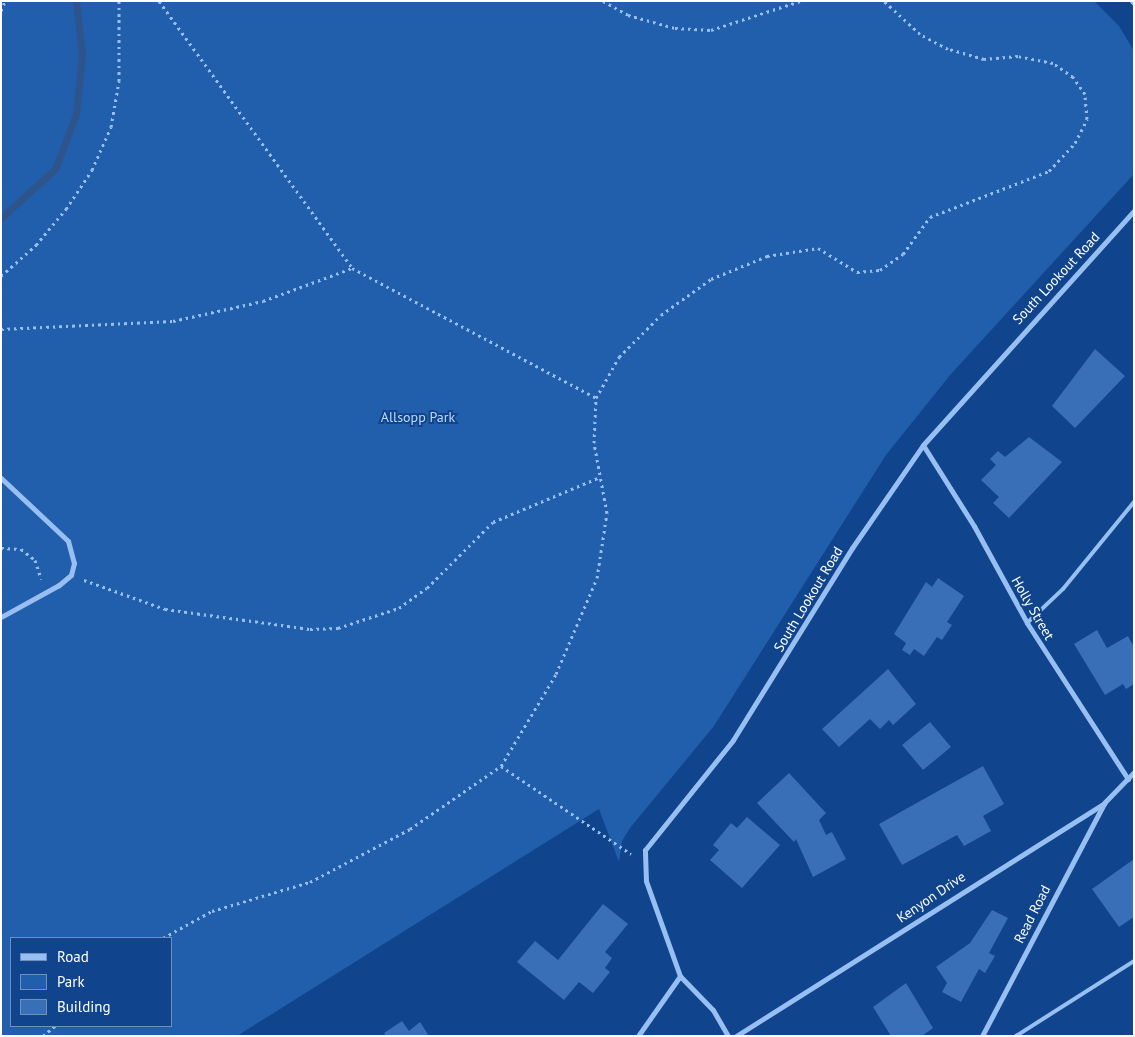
<!DOCTYPE html>
<style>
body{margin:0}
#map{position:relative;width:1135px;height:1037px;overflow:hidden;background:#10448c;font-family:"PT Sans",sans-serif}
div>[style]{position:absolute}
.green>*{inset:0;background:#215eac}
.stream>*{height:7px;margin:-3.5px;padding:0 3.5px;transform-origin:3.5px;border-radius:3.5px;background:#2e558b}
.building>*{inset:0;background:#386fb6}
.path>*{height:3px;margin-top:-1.5px;transform-origin:0;background:repeating-linear-gradient(90deg,#97bff2 0 2.5px,transparent 0 6.5px)}
.service>*{height:4px;margin:-2px;padding:0 2px;transform-origin:2px;border-radius:2px;background:#97bff2}
.minor>*{height:5px;margin:-2.5px;padding:0 2.5px;transform-origin:2.5px;border-radius:2.5px;background:#97bff2}
span{translate:-50% -50%;white-space:nowrap;text-align:center;line-height:1.15;-webkit-text-stroke:4px #10448c;paint-order:stroke}
.street-label{font-size:14px;color:#fff}
.park-label{font-size:14px;color:#bedafd}
.frame{position:absolute;inset:0;border:2px solid #fff;pointer-events:none}
.legend{position:absolute;left:10px;top:937px;width:162px;height:90px;box-sizing:border-box;background:#10448c;border:1px solid #708fba;margin:0;padding:6px 9px;list-style:none;font-size:15px;color:#fff}
.legend li{display:flex;align-items:center;gap:10px;height:25px}
.legend b{width:25px;border:1px solid #708fba}
</style>
<div id="map">
<div class="green">
<div style="clip-path:polygon(evenodd,1px 1px,1094px 1px,1119px 26px,1134px 51px,1134px 174px,951px 374px,886px 455px,714px 726px,630px 828px,622px 841px,619px 862px,599px 809px,237px 1036px,1px 1036px,1px 1px,11px 938px,171px 938px,171px 1026px,11px 1026px,11px 938px)"></div>
</div>
<div class="stream">
<div style="left:1px;top:218px;width:73px;rotate:-42.2deg"></div>
<div style="left:55px;top:169px;width:59px;rotate:-69.1deg"></div>
<div style="left:76px;top:114px;width:59px;rotate:-84.2deg"></div>
<div style="left:82px;top:55px;width:54px;rotate:-96.3deg"></div>
</div>
<div class="building">
<div style="clip-path:polygon(1095px 349px,1125px 376px,1075px 428px,1052px 406px)"></div>
<div style="clip-path:polygon(1029px 437px,1062px 462px,1009px 518px,993px 503px,999px 497px,981px 480px,996px 465px,990px 459px,998px 451px,1005px 457px)"></div>
<div style="clip-path:polygon(938px 578px,964px 596px,947px 622px,952px 625px,942px 640px,937px 637px,924px 656px,914px 649px,910px 655px,902px 650px,906px 643px,894px 634px,926px 582px,932px 587px)"></div>
<div style="clip-path:polygon(1097px 630px,1107px 648px,1128px 636px,1134px 647px,1134px 684px,1126px 689px,1123px 684px,1105px 695px,1074px 644px)"></div>
<div style="clip-path:polygon(888px 669px,916px 704px,893px 725px,889px 720px,880px 729px,870px 719px,839px 747px,822px 729px)"></div>
<div style="clip-path:polygon(930px 722px,951px 747px,923px 770px,902px 745px)"></div>
<div style="clip-path:polygon(983px 766px,1004px 804px,983px 816px,991px 831px,964px 846px,957px 835px,902px 865px,879px 824px)"></div>
<div style="clip-path:polygon(789px 773px,826px 813px,819px 820px,826px 835px,832px 832px,846px 859px,813px 877px,796px 839px,794px 842px,757px 803px)"></div>
<div style="clip-path:polygon(747px 817px,780px 845px,742px 888px,710px 860px,719px 850px,713px 845px,731px 823px,737px 828px)"></div>
<div style="clip-path:polygon(1134px 859px,1134px 917px,1119px 927px,1092px 889px)"></div>
<div style="clip-path:polygon(603px 904px,628px 924px,605px 952px,612px 958px,605px 968px,610px 972px,593px 993px,579px 982px,564px 1000px,517px 962px,535px 941px,558px 960px)"></div>
<div style="clip-path:polygon(992px 910px,1008px 918px,989px 953px,995px 956px,985px 973px,979px 969px,961px 1002px,942px 992px,947px 983px,936px 967px,970px 943px)"></div>
<div style="clip-path:polygon(906px 983px,933px 1028px,922px 1036px,891px 1036px,873px 1007px)"></div>
<div style="clip-path:polygon(402px 1021px,409px 1031px,420px 1022px,429px 1036px,386px 1036px,384px 1033px)"></div>
</div>
<div class="path">
<div style="left:159px;top:1px;width:329px;rotate:54.1deg"></div>
<div style="left:603px;top:1px;width:29px;rotate:29deg"></div>
<div style="left:628px;top:15px;width:49px;rotate:15.5deg"></div>
<div style="left:675px;top:28px;width:36px;rotate:3deg"></div>
<div style="left:711px;top:30px;width:94px;rotate:-18deg"></div>
<div style="left:1px;top:11px;width:11px;rotate:-68deg"></div>
<div style="left:1px;top:276px;width:47px;rotate:-41.5deg"></div>
<div style="left:36px;top:245px;width:47px;rotate:-50.2deg"></div>
<div style="left:66px;top:209px;width:47px;rotate:-56.3deg"></div>
<div style="left:92px;top:170px;width:47px;rotate:-66.2deg"></div>
<div style="left:111px;top:127px;width:47px;rotate:-80.1deg"></div>
<div style="left:119px;top:81px;width:80px;rotate:-90deg"></div>
<div style="left:1px;top:329px;width:172px;rotate:-2.7deg"></div>
<div style="left:173px;top:321px;width:92px;rotate:-12.5deg"></div>
<div style="left:263px;top:301px;width:95px;rotate:-20.3deg"></div>
<div style="left:352px;top:268px;width:276px;rotate:28deg"></div>
<div style="left:1px;top:548px;width:20px;rotate:3deg"></div>
<div style="left:21px;top:549px;width:18px;rotate:38deg"></div>
<div style="left:35px;top:560px;width:20px;rotate:72deg"></div>
<div style="left:84px;top:580px;width:86px;rotate:19.7deg"></div>
<div style="left:165px;top:609px;width:146px;rotate:7.9deg"></div>
<div style="left:310px;top:629px;width:28px;rotate:-2deg"></div>
<div style="left:338px;top:628px;width:64px;rotate:-18.2deg"></div>
<div style="left:399px;top:608px;width:34px;rotate:-36deg"></div>
<div style="left:427px;top:588px;width:93px;rotate:-45deg"></div>
<div style="left:493px;top:522px;width:116px;rotate:-22.8deg"></div>
<div style="left:501px;top:766px;width:157px;rotate:34.1deg"></div>
<div style="left:163px;top:938px;width:56px;rotate:-28.9deg"></div>
<div style="left:212px;top:911px;width:102px;rotate:-16.5deg"></div>
<div style="left:310px;top:882px;width:113px;rotate:-27.9deg"></div>
<div style="left:410px;top:829px;width:111px;rotate:-34.7deg"></div>
<div style="left:501px;top:766px;width:107px;rotate:-59.1deg"></div>
<div style="left:556px;top:674px;width:104px;rotate:-66.9deg"></div>
<div style="left:597px;top:578px;width:66px;rotate:-81.3deg"></div>
<div style="left:607px;top:513px;width:71px;rotate:-100.5deg"></div>
<div style="left:594px;top:443px;width:45px;rotate:-87.5deg"></div>
<div style="left:596px;top:398px;width:47px;rotate:-60.7deg"></div>
<div style="left:619px;top:357px;width:59px;rotate:-45deg"></div>
<div style="left:661px;top:315px;width:62px;rotate:-35.8deg"></div>
<div style="left:711px;top:279px;width:61px;rotate:-22.3deg"></div>
<div style="left:767px;top:256px;width:52px;rotate:-8.9deg"></div>
<div style="left:818px;top:248px;width:46px;rotate:31.6deg"></div>
<div style="left:857px;top:272px;width:23px;rotate:-5deg"></div>
<div style="left:880px;top:270px;width:28px;rotate:-35deg"></div>
<div style="left:903px;top:254px;width:46px;rotate:-53.9deg"></div>
<div style="left:930px;top:217px;width:128px;rotate:-21.1deg"></div>
<div style="left:1049px;top:171px;width:38px;rotate:-47deg"></div>
<div style="left:1075px;top:143px;width:27px;rotate:-63deg"></div>
<div style="left:1087px;top:119px;width:25px;rotate:-95deg"></div>
<div style="left:1085px;top:94px;width:21px;rotate:-125deg"></div>
<div style="left:1073px;top:77px;width:24px;rotate:-145deg"></div>
<div style="left:1053px;top:63px;width:36px;rotate:-169deg"></div>
<div style="left:1018px;top:56px;width:34px;rotate:175deg"></div>
<div style="left:984px;top:59px;width:37px;rotate:-164deg"></div>
<div style="left:948px;top:49px;width:32px;rotate:-152deg"></div>
<div style="left:920px;top:34px;width:49px;rotate:-137.5deg"></div>
<div style="left:43px;top:1036px;width:16px;rotate:-40deg"></div>
</div>
<div class="service">
<div style="left:1027px;top:623px;width:50px;rotate:-43.4deg"></div>
<div style="left:1063px;top:589px;width:112px;rotate:-50.8deg"></div>
<div style="left:1016px;top:1036px;width:140px;rotate:-32.4deg"></div>
</div>
<div class="minor">
<div style="left:1132px;top:1px;width:3px;rotate:45deg"></div>
<div style="left:923px;top:445px;width:96px;rotate:57.8deg"></div>
<div style="left:974px;top:526px;width:111px;rotate:61.3deg"></div>
<div style="left:1027px;top:623px;width:186px;rotate:57.1deg"></div>
<div style="left:1px;top:478px;width:92px;rotate:43.2deg"></div>
<div style="left:68px;top:541px;width:23px;rotate:75deg"></div>
<div style="left:74px;top:563px;width:12px;rotate:104deg"></div>
<div style="left:71px;top:575px;width:16px;rotate:140deg"></div>
<div style="left:59px;top:585px;width:66px;rotate:151.1deg"></div>
<div style="left:680px;top:976px;width:47px;rotate:45.9deg"></div>
<div style="left:713px;top:1010px;width:30px;rotate:60deg"></div>
<div style="left:638px;top:1036px;width:73px;rotate:-55deg"></div>
<div style="left:680px;top:976px;width:101px;rotate:-109.7deg"></div>
<div style="left:646px;top:881px;width:31px;rotate:-92deg"></div>
<div style="left:645px;top:850px;width:141px;rotate:-51.3deg"></div>
<div style="left:733px;top:740px;width:226px;rotate:-58.2deg"></div>
<div style="left:852px;top:548px;width:125px;rotate:-55.4deg"></div>
<div style="left:923px;top:445px;width:315px;rotate:-48deg"></div>
<div style="left:736px;top:1036px;width:436px;rotate:-32.3deg"></div>
<div style="left:1104px;top:803px;width:43px;rotate:-45.9deg"></div>
<div style="left:982px;top:1036px;width:262px;rotate:-62.3deg"></div>
</div>
<div class="street-label">
<span style="left:1056px;top:278px;rotate:-47deg">South Lookout Road</span>
<span style="left:808px;top:599px;rotate:-59deg">South Lookout Road</span>
<span style="left:1033px;top:608px;rotate:60deg">Holly Street</span>
<span style="left:931px;top:897px;rotate:-34deg">Kenyon Drive</span>
<span style="left:1032px;top:914px;rotate:-63deg">Read Road</span>
</div>
<div class="park-label">
<span style="left:418px;top:417px">Allsopp Park</span>
</div>
<div class="frame"></div>
<ul class="legend">
<li><b style="height:6px;background:#97bff2"></b>Road</li>
<li><b style="height:14px;background:#215eac"></b>Park</li>
<li><b style="height:14px;background:#386fb6"></b>Building</li>
</ul>
</div>
